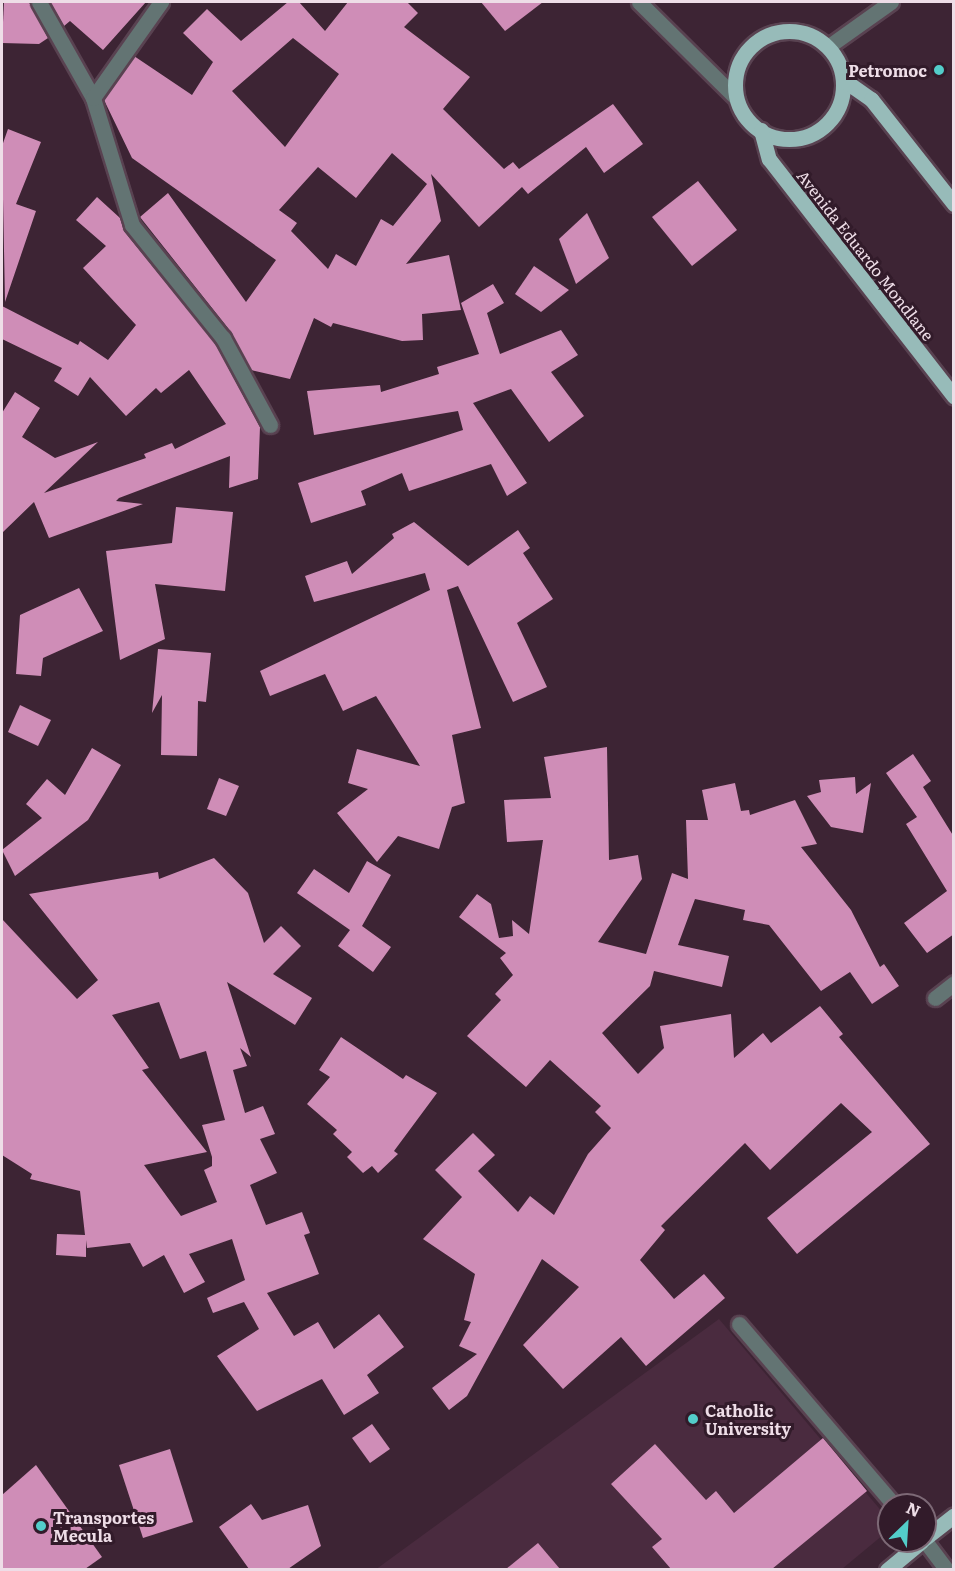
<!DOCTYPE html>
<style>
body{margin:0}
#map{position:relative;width:955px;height:1571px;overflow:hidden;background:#3d2434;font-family:Literata,serif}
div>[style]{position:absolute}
.built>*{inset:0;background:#4a2b3f}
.building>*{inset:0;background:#cf8db7}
.roads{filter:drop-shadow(2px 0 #594251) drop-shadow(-2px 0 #594251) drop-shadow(0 2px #594251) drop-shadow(0 -2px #594251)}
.minor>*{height:15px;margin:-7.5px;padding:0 7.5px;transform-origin:7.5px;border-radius:7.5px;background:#637473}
.major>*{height:15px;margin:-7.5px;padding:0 7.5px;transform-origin:7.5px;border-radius:7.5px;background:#97bbb9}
.major>.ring{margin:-7.5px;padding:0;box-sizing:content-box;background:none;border:15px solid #97bbb9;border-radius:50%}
.dots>*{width:16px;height:16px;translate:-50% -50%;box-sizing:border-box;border:3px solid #321b2a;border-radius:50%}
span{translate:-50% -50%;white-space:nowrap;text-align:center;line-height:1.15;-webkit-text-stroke:6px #321b2a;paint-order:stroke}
.poi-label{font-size:16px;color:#eedde7;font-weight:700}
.right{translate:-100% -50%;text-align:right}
.left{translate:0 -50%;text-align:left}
.street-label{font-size:16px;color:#eedde7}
.frame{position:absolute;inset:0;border:3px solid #eedde7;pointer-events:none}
.north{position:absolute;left:877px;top:1493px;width:60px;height:60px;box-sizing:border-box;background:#321b2a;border:2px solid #7d6976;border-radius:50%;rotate:25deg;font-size:16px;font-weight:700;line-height:24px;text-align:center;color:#eedde7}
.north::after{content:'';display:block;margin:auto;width:21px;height:27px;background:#53cdca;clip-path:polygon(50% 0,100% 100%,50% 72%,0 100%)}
</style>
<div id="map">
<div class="built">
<div style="clip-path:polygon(719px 1319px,889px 1520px,889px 1530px,842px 1569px,375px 1570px)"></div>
</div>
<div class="building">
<div style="clip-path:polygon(4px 2px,29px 2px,48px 38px,39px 44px,2px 43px)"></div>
<div style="clip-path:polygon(50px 2px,146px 2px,103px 50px,70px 21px,64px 26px)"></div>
<div style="clip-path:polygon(evenodd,288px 2px,299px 2px,325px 31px,348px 2px,407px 2px,418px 13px,404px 27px,470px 77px,443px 109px,504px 169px,513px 162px,519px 169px,613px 104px,643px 144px,604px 173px,586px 147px,528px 194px,522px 187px,479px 227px,431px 174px,441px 221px,406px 264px,449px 255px,461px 310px,422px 314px,423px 340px,402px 341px,333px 323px,331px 327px,314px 318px,290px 379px,251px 370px,231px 332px,140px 217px,168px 193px,246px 302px,276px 260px,132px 158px,104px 100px,134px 56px,192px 95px,213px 62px,183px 33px,207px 9px,241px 41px,288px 2px,293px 38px,339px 74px,285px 147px,232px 91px,293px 38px,288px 2px,392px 153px,427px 184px,393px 226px,381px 219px,356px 266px,336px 254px,328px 269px,291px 231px,297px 223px,279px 210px,318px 167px,356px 198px,392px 153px)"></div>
<div style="clip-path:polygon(481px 2px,543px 2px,505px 31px)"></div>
<div style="clip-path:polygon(8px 129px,41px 142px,16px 204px,36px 211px,5px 302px,2px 146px)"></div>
<div style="clip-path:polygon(698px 181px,737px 230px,692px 266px,652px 217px)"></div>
<div style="clip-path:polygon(97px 197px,120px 218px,124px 231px,215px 343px,260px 427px,258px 479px,229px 488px,230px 456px,119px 498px,116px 501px,143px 504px,49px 538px,34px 502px,2px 533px,2px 413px,15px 392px,40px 408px,22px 437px,55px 458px,98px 442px,44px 493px,146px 458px,144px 454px,172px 443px,175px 449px,226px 424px,189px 370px,161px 393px,156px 388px,126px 416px,90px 377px,78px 396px,54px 381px,62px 368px,2px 339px,2px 306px,78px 345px,80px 341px,108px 360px,136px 325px,83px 268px,106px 246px,76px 220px)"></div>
<div style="clip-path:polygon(587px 213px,609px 258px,576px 284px,559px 239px)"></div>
<div style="clip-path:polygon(534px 266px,569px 290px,541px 312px,515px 294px)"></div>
<div style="clip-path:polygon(493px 284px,504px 303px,487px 313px,500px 354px,561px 330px,578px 355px,551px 372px,584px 416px,549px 442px,511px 389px,473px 403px,527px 483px,507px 496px,491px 464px,409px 491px,402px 473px,361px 491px,366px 505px,311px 523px,298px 483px,463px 430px,458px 411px,314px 435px,307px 391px,380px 385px,381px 392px,439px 374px,437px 367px,479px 354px,461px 303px)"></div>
<div style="clip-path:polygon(176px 507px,233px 512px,225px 591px,155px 584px,165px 639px,120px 660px,106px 551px,172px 543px)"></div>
<div style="clip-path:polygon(414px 522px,468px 566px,518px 530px,530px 548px,523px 553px,553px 599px,517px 623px,547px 687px,513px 702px,458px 586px,447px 590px,481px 728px,452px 735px,465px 803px,452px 807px,439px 849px,398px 836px,377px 862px,337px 813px,368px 789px,348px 783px,357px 749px,420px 766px,376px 696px,343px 711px,325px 674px,270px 696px,260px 671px,430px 590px,425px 573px,314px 602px,305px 576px,347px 561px,352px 574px,394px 538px,392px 534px)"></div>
<div style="clip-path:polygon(79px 588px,103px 631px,43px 658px,41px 676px,16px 674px,20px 615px)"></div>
<div style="clip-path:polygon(158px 649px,211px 653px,206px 702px,198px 701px,197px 756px,161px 755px,162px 695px,152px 713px)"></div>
<div style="clip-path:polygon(20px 705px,51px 720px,38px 746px,8px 732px)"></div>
<div style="clip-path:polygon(607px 747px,609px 860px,638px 855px,642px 879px,598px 942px,646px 954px,672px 873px,688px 879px,686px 820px,708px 820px,702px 790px,735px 783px,741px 811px,749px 810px,750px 815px,795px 800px,817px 844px,801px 847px,851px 910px,880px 967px,884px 964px,899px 986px,872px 1004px,850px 972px,821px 991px,769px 925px,743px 920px,745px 910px,695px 899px,678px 945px,729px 956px,722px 987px,654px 971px,650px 986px,602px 1033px,638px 1074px,664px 1048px,660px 1026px,731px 1014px,734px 1058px,763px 1033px,771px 1043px,820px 1006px,843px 1034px,839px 1037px,930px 1144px,797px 1254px,767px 1218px,872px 1132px,841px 1103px,770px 1170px,745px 1143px,661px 1226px,665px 1230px,640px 1260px,674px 1299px,704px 1274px,725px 1298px,646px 1366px,621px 1337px,563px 1389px,523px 1345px,579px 1287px,542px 1259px,467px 1396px,449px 1410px,432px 1388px,477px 1354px,459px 1346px,471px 1322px,464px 1320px,475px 1274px,423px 1239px,462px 1197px,435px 1170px,473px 1133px,495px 1155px,478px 1171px,518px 1212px,530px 1196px,554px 1215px,588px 1154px,611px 1128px,595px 1112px,601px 1106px,550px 1060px,526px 1087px,467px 1036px,501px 1000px,495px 994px,513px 975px,500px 958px,506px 953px,459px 917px,477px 894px,491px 904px,499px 938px,513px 936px,512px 920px,529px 934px,543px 840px,507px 842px,504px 800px,551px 798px,544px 757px)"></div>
<div style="clip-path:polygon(92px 748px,121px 765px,104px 794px,88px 820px,15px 876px,2px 850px,42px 818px,26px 804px,47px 779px,65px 795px)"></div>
<div style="clip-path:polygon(913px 754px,931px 781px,923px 787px,954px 837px,954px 934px,927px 953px,904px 923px,947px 891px,906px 824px,917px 817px,886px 773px)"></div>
<div style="clip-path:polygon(855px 777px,856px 794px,871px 783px,863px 833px,831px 827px,807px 796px,821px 792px,819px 780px)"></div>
<div style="clip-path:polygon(219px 778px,239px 786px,226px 816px,207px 809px)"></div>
<div style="clip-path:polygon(evenodd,214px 858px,248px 893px,264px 943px,281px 926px,301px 946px,273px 974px,312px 998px,295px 1025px,227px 982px,251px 1057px,240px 1048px,247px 1066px,233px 1070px,245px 1113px,263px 1106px,275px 1134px,260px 1139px,277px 1173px,250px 1185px,266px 1225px,302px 1212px,310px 1233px,304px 1235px,319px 1274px,267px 1293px,294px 1336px,318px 1322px,334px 1349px,379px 1314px,404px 1347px,367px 1375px,379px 1393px,344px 1415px,322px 1379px,257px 1411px,217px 1356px,259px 1329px,244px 1302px,213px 1313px,207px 1298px,245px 1280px,232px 1239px,189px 1254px,205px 1282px,184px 1293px,164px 1255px,143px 1267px,130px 1243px,87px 1248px,86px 1240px,86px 1257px,56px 1255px,57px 1234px,85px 1235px,80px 1191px,30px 1179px,32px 1174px,2px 1155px,2px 919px,77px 999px,98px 980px,29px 894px,158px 872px,159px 879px,214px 858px,159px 1002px,180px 1059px,206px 1051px,225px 1120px,202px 1125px,212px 1157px,212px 1166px,204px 1170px,217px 1202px,181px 1216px,144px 1165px,207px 1152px,142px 1070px,149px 1068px,112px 1015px,159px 1002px)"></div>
<div style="clip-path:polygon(367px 861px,391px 875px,362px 926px,391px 947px,373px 972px,338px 946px,350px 930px,297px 893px,314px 869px,349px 893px)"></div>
<div style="clip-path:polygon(341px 1037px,403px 1079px,406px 1075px,437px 1093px,394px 1151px,398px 1154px,378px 1173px,372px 1166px,363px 1173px,347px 1157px,352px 1152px,333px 1134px,337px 1130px,307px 1104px,330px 1077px,319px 1070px)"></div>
<div style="clip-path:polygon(372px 1424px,390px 1449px,370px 1463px,352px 1438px)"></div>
<div style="clip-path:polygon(823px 1438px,867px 1491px,772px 1569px,671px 1569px,652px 1547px,662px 1539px,611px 1484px,655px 1444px,706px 1500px,716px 1491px,734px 1513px)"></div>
<div style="clip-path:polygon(170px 1449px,193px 1522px,143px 1538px,119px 1465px)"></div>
<div style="clip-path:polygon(36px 1465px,102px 1557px,85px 1569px,2px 1569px,2px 1495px)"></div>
<div style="clip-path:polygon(251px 1504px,262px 1520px,308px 1505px,321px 1546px,288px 1569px,249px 1569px,219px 1527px)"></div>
<div style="clip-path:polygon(538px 1543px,560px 1569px,506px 1569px)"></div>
</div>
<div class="roads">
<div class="minor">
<div style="left:39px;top:2px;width:110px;rotate:60.6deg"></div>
<div style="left:93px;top:98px;width:133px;rotate:72.9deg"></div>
<div style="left:132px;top:225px;width:145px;rotate:51.2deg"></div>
<div style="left:223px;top:338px;width:99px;rotate:61.6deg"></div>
<div style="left:639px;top:2px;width:134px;rotate:44.7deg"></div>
<div style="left:829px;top:46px;width:76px;rotate:-35.4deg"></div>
<div style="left:93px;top:98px;width:118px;rotate:-54.7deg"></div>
<div style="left:935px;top:998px;width:24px;rotate:-38deg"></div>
<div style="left:739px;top:1324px;width:238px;rotate:49.4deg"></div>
<div style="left:925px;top:1541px;width:36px;rotate:53deg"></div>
</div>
<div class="major">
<div class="ring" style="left:735px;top:31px;width:93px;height:93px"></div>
<div style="left:845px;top:81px;width:32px;rotate:35deg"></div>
<div style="left:871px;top:99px;width:134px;rotate:51.7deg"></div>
<div style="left:761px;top:130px;width:30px;rotate:75deg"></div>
<div style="left:769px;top:159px;width:301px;rotate:52.1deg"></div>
<div style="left:925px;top:1538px;width:37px;rotate:-38deg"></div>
<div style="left:887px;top:1570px;width:45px;rotate:-39.6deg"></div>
</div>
</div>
<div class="dots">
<div style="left:939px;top:70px;background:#53cdca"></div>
<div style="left:693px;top:1419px;background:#53cdca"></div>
<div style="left:41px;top:1526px;background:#53cdca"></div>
</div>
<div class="poi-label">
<span class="right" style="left:927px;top:70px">Petromoc</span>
<span class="left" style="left:705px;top:1419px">Catholic<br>University</span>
<span class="left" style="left:53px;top:1526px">Transportes<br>Mecula</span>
</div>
<div class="street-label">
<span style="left:866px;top:255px;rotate:52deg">Avenida Eduardo Mondlane</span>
</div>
<div class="frame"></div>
<div class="north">N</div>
</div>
